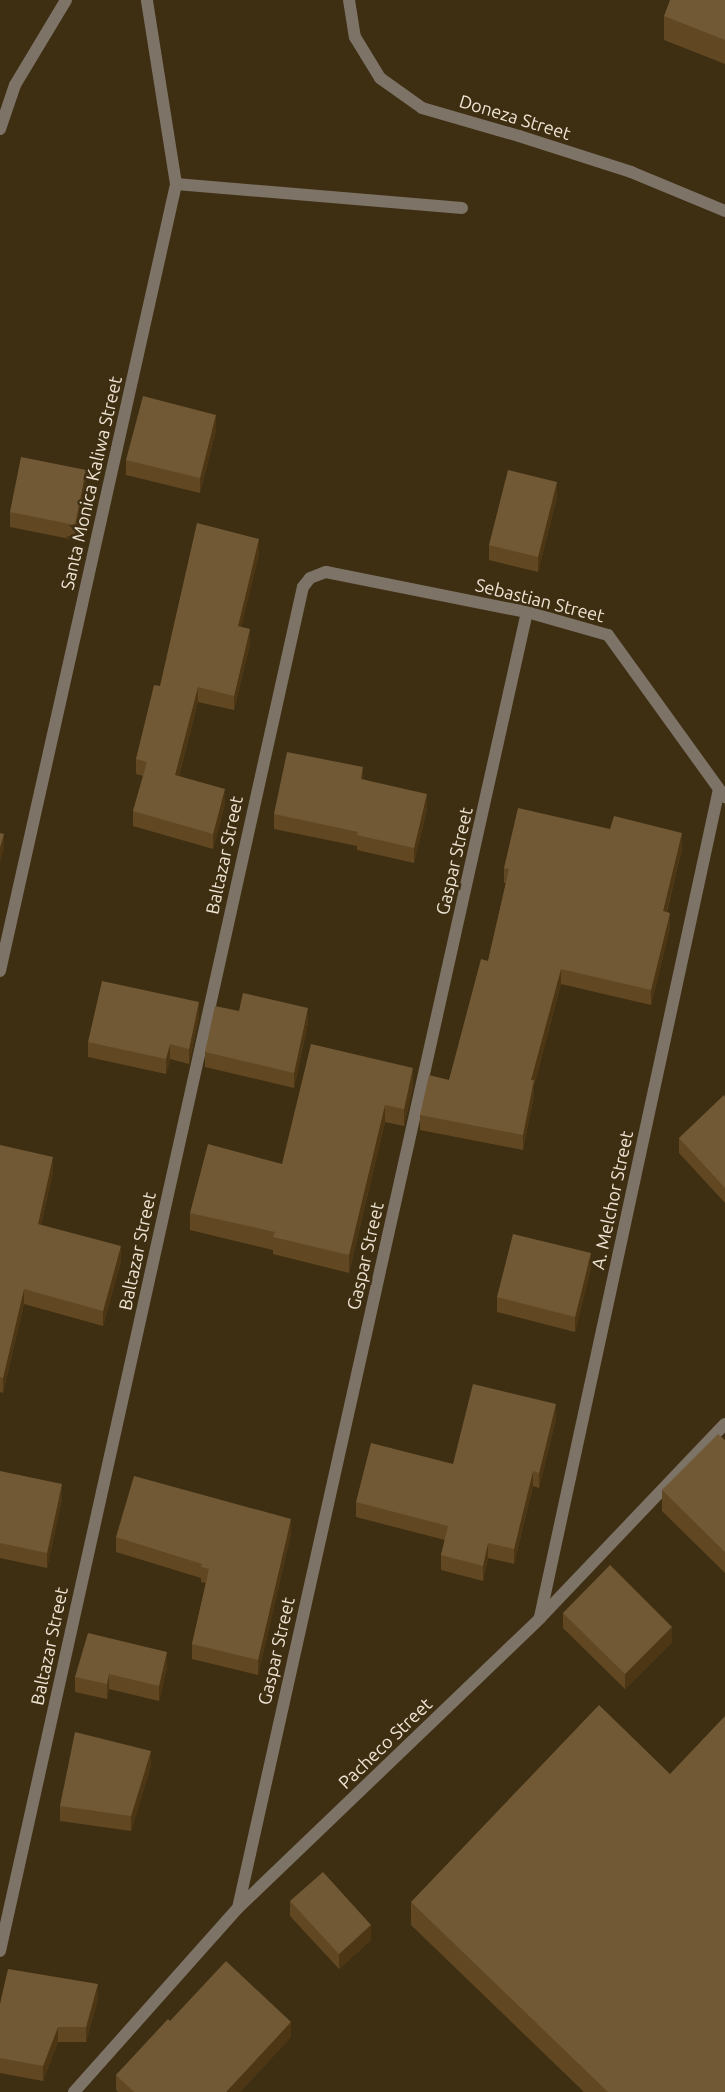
<!DOCTYPE html>
<style>
body{margin:0}
#map{position:relative;width:725px;height:2092px;overflow:hidden;background:#3e2e12;font-family:Ubuntu,sans-serif}
div>[style]{position:absolute}
.minor>*{height:12px;margin:-6px;padding:0 6px;transform-origin:6px;border-radius:6px;background:#7d7367}
.wall>*{inset:0;background:#624822}
.shaded-wall>*{inset:0;background:#4d3614}
.building>*{inset:0;background:#715936}
span{translate:-50% -50%;white-space:nowrap;text-align:center;line-height:1.15;-webkit-text-stroke:5px #3e2e12;paint-order:stroke}
.street-label{font-size:18px;color:#efe5d5}
</style>
<div id="map">
<div class="minor">
<div style="left:349px;top:0;width:37px;rotate:81deg"></div>
<div style="left:355px;top:37px;width:48px;rotate:58.6deg"></div>
<div style="left:380px;top:78px;width:52px;rotate:35.5deg"></div>
<div style="left:422px;top:108px;width:101px;rotate:16.1deg"></div>
<div style="left:519px;top:136px;width:118px;rotate:17.8deg"></div>
<div style="left:631px;top:172px;width:102px;rotate:22.5deg"></div>
<div style="left:0;top:129px;width:46px;rotate:-71.2deg"></div>
<div style="left:15px;top:85px;width:99px;rotate:-59deg"></div>
<div style="left:176px;top:184px;width:287px;rotate:4.8deg"></div>
<div style="left:0;top:971px;width:806px;rotate:-77.39deg"></div>
<div style="left:176px;top:184px;width:186px;rotate:-99deg"></div>
<div style="left:540px;top:1617px;width:847px;rotate:-77.8deg"></div>
<div style="left:238px;top:1908px;width:1328px;rotate:-77.43deg"></div>
<div style="left:0;top:1951px;width:1397px;rotate:-77.48deg"></div>
<div style="left:303px;top:587px;width:11px;rotate:-52deg"></div>
<div style="left:310px;top:578px;width:17px;rotate:-21deg"></div>
<div style="left:326px;top:572px;width:205px;rotate:11.3deg"></div>
<div style="left:527px;top:612px;width:84px;rotate:15.9deg"></div>
<div style="left:608px;top:635px;width:200px;rotate:54.2deg"></div>
<div style="left:74px;top:2092px;width:246px;rotate:-48.3deg"></div>
<div style="left:238px;top:1908px;width:419px;rotate:-43.8deg"></div>
<div style="left:540px;top:1618px;width:268px;rotate:-46.4deg"></div>
</div>
<div class="wall">
<div style="clip-path:polygon(725px 0,725px 64px,664px 40px,664px 16px)"></div>
<div style="clip-path:polygon(216px 430px,200px 493px,126px 475px,126px 460px)"></div>
<div style="clip-path:polygon(86px 485px,75px 540px,10px 527px,10px 512px)"></div>
<div style="clip-path:polygon(557px 497px,538px 572px,489px 560px,489px 545px)"></div>
<div style="clip-path:polygon(259px 554px,241px 627px,250px 644px,234px 710px,198px 702px,179px 776px,225px 804px,213px 849px,133px 826px,133px 811px,143px 776px,136px 774px,136px 759px,160px 686px)"></div>
<div style="clip-path:polygon(363px 779px,427px 809px,414px 863px,357px 850px,357px 846px,274px 829px,274px 814px)"></div>
<div style="clip-path:polygon(682px 848px,667px 912px,670px 928px,651px 1005px,561px 984px,534px 1086px,534px 1095px,523px 1150px,420px 1130px,420px 1115px,449px 1080px,488px 961px,506px 883px,504px 883px,504px 868px)"></div>
<div style="clip-path:polygon(239px 1011px,308px 1023px,294px 1088px,205px 1067px,205px 1052px)"></div>
<div style="clip-path:polygon(199px 1017px,189px 1064px,170px 1059px,166px 1074px,88px 1057px,88px 1042px)"></div>
<div style="clip-path:polygon(413px 1086px,404px 1126px,385px 1122px,349px 1273px,273px 1254px,273px 1250px,190px 1230px,190px 1213px,282px 1164px)"></div>
<div style="clip-path:polygon(725px 1097px,725px 1203px,679px 1153px,679px 1138px)"></div>
<div style="clip-path:polygon(0 1145px,53px 1172px,41px 1225px,121px 1261px,103px 1326px,24px 1304px,3px 1393px,0 1392px)"></div>
<div style="clip-path:polygon(591px 1268px,575px 1332px,497px 1312px,497px 1297px)"></div>
<div style="clip-path:polygon(556px 1419px,539px 1488px,533px 1486px,514px 1564px,488px 1558px,483px 1581px,441px 1570px,441px 1555px,445px 1540px,356px 1517px,356px 1502px,453px 1464px)"></div>
<div style="clip-path:polygon(725px 1440px,725px 1573px,662px 1511px,662px 1490px)"></div>
<div style="clip-path:polygon(0 1471px,62px 1499px,47px 1568px,0 1558px)"></div>
<div style="clip-path:polygon(291px 1534px,258px 1675px,192px 1659px,192px 1644px,206px 1583px,201px 1582px,201px 1578px,116px 1552px,116px 1537px)"></div>
<div style="clip-path:polygon(563px 1613px,672px 1642px,625px 1689px,563px 1628px)"></div>
<div style="clip-path:polygon(167px 1667px,159px 1701px,109px 1689px,107px 1699px,75px 1692px,75px 1677px)"></div>
<div style="clip-path:polygon(151px 1766px,131px 1831px,60px 1821px,60px 1806px)"></div>
<div style="clip-path:polygon(290px 1901px,371px 1940px,339px 1969px,290px 1916px)"></div>
<div style="clip-path:polygon(411px 1902px,725px 2092px,584px 2092px,411px 1925px)"></div>
<div style="clip-path:polygon(98px 1999px,86px 2042px,58px 2042px,43px 2081px,0 2073px,0 2004px)"></div>
<div style="clip-path:polygon(170px 2021px,291px 2037px,240px 2092px,118px 2092px,116px 2090px,116px 2075px)"></div>
</div>
<div class="shaded-wall">
<div style="clip-path:polygon(216px 415px,216px 430px,200px 493px,200px 478px)"></div>
<div style="clip-path:polygon(86px 470px,86px 485px,75px 540px,75px 525px)"></div>
<div style="clip-path:polygon(557px 482px,557px 497px,538px 572px,538px 557px)"></div>
<div style="clip-path:polygon(259px 539px,259px 554px,238px 641px,238px 626px)"></div>
<div style="clip-path:polygon(250px 629px,250px 644px,234px 710px,234px 696px)"></div>
<div style="clip-path:polygon(198px 687px,198px 702px,175px 790px,175px 775px)"></div>
<div style="clip-path:polygon(363px 767px,363px 782px,361px 779px)"></div>
<div style="clip-path:polygon(225px 789px,225px 804px,213px 849px,213px 834px)"></div>
<div style="clip-path:polygon(427px 794px,427px 809px,414px 863px,414px 848px)"></div>
<div style="clip-path:polygon(682px 833px,682px 848px,663px 926px,663px 911px)"></div>
<div style="clip-path:polygon(4px 834px,4px 849px,0 863px,0 848px)"></div>
<div style="clip-path:polygon(670px 913px,670px 928px,651px 1005px,651px 990px)"></div>
<div style="clip-path:polygon(561px 969px,561px 984px,534px 1086px,534px 1095px,523px 1150px,523px 1135px,531px 1080px)"></div>
<div style="clip-path:polygon(199px 1002px,199px 1017px,189px 1064px,189px 1049px)"></div>
<div style="clip-path:polygon(308px 1008px,308px 1023px,294px 1088px,294px 1073px)"></div>
<div style="clip-path:polygon(170px 1044px,170px 1059px,166px 1074px,166px 1059px)"></div>
<div style="clip-path:polygon(413px 1068px,413px 1086px,404px 1126px,404px 1109px)"></div>
<div style="clip-path:polygon(385px 1105px,385px 1122px,349px 1273px,349px 1255px)"></div>
<div style="clip-path:polygon(53px 1157px,53px 1172px,38px 1239px,38px 1224px)"></div>
<div style="clip-path:polygon(121px 1246px,121px 1261px,103px 1326px,103px 1311px)"></div>
<div style="clip-path:polygon(591px 1253px,591px 1268px,575px 1332px,575px 1317px)"></div>
<div style="clip-path:polygon(24px 1289px,24px 1304px,3px 1393px,3px 1378px)"></div>
<div style="clip-path:polygon(556px 1404px,556px 1419px,539px 1488px,539px 1473px)"></div>
<div style="clip-path:polygon(533px 1471px,533px 1486px,514px 1564px,514px 1549px)"></div>
<div style="clip-path:polygon(62px 1484px,62px 1499px,47px 1568px,47px 1553px)"></div>
<div style="clip-path:polygon(291px 1519px,291px 1534px,258px 1675px,258px 1660px)"></div>
<div style="clip-path:polygon(488px 1543px,488px 1558px,483px 1581px,483px 1566px)"></div>
<div style="clip-path:polygon(672px 1627px,672px 1642px,625px 1689px,625px 1674px)"></div>
<div style="clip-path:polygon(167px 1652px,167px 1667px,159px 1701px,159px 1686px)"></div>
<div style="clip-path:polygon(109px 1674px,109px 1689px,107px 1699px,107px 1684px)"></div>
<div style="clip-path:polygon(151px 1751px,151px 1766px,131px 1831px,131px 1816px)"></div>
<div style="clip-path:polygon(371px 1925px,371px 1940px,339px 1969px,339px 1954px)"></div>
<div style="clip-path:polygon(98px 1984px,98px 1999px,86px 2042px,86px 2027px)"></div>
<div style="clip-path:polygon(291px 2022px,291px 2037px,240px 2092px,226px 2092px)"></div>
<div style="clip-path:polygon(58px 2027px,58px 2042px,43px 2081px,43px 2066px)"></div>
</div>
<div class="building">
<div style="clip-path:polygon(670px 0,725px 0,725px 40px,664px 16px)"></div>
<div style="clip-path:polygon(143px 396px,216px 415px,200px 478px,126px 460px)"></div>
<div style="clip-path:polygon(21px 457px,86px 470px,75px 525px,10px 512px)"></div>
<div style="clip-path:polygon(508px 470px,557px 482px,538px 557px,489px 545px)"></div>
<div style="clip-path:polygon(197px 523px,259px 539px,238px 626px,250px 629px,234px 696px,198px 687px,175px 775px,225px 789px,213px 834px,133px 811px,147px 762px,136px 759px,154px 685px,160px 686px)"></div>
<div style="clip-path:polygon(287px 752px,363px 767px,361px 779px,427px 794px,414px 848px,357px 835px,358px 832px,274px 814px)"></div>
<div style="clip-path:polygon(518px 808px,610px 829px,614px 816px,682px 833px,663px 911px,670px 913px,651px 990px,561px 969px,531px 1080px,534px 1080px,523px 1135px,420px 1115px,429px 1075px,449px 1080px,481px 959px,488px 961px,509px 869px,504px 868px)"></div>
<div style="clip-path:polygon(0 833px,4px 834px,0 848px)"></div>
<div style="clip-path:polygon(102px 981px,199px 1002px,189px 1049px,170px 1044px,166px 1059px,88px 1042px)"></div>
<div style="clip-path:polygon(243px 993px,308px 1008px,294px 1073px,205px 1052px,215px 1006px,239px 1011px)"></div>
<div style="clip-path:polygon(311px 1044px,413px 1068px,404px 1109px,385px 1105px,349px 1255px,273px 1237px,275px 1232px,190px 1213px,208px 1144px,282px 1164px)"></div>
<div style="clip-path:polygon(724px 1095px,725px 1097px,725px 1188px,679px 1138px)"></div>
<div style="clip-path:polygon(0 1145px,53px 1157px,38px 1224px,121px 1246px,103px 1311px,24px 1289px,3px 1378px,0 1377px)"></div>
<div style="clip-path:polygon(513px 1234px,591px 1253px,575px 1317px,497px 1297px)"></div>
<div style="clip-path:polygon(473px 1384px,556px 1404px,539px 1473px,533px 1471px,514px 1549px,488px 1543px,483px 1566px,441px 1555px,448px 1526px,356px 1502px,371px 1443px,453px 1464px)"></div>
<div style="clip-path:polygon(718px 1434px,725px 1440px,725px 1552px,662px 1490px)"></div>
<div style="clip-path:polygon(0 1471px,62px 1484px,47px 1553px,0 1543px)"></div>
<div style="clip-path:polygon(134px 1476px,291px 1519px,258px 1660px,192px 1644px,209px 1569px,201px 1567px,202px 1564px,116px 1537px)"></div>
<div style="clip-path:polygon(610px 1565px,672px 1627px,625px 1674px,563px 1613px)"></div>
<div style="clip-path:polygon(88px 1633px,167px 1652px,159px 1686px,109px 1674px,107px 1684px,75px 1677px)"></div>
<div style="clip-path:polygon(599px 1705px,670px 1774px,725px 1716px,725px 2092px,608px 2092px,411px 1902px)"></div>
<div style="clip-path:polygon(75px 1732px,151px 1751px,131px 1816px,60px 1806px)"></div>
<div style="clip-path:polygon(323px 1872px,371px 1925px,339px 1954px,290px 1901px)"></div>
<div style="clip-path:polygon(226px 1961px,291px 2022px,226px 2092px,134px 2092px,116px 2075px,168px 2019px,170px 2021px)"></div>
<div style="clip-path:polygon(8px 1969px,98px 1984px,86px 2027px,58px 2027px,43px 2066px,0 2058px,0 2004px)"></div>
</div>
<div class="street-label">
<span style="left:515px;top:117px;rotate:17deg">Doneza Street</span>
<span style="left:91px;top:483px;rotate:-77deg">Santa Monica Kaliwa Street</span>
<span style="left:540px;top:600px;rotate:14deg">Sebastian Street</span>
<span style="left:224px;top:855px;rotate:-78deg">Baltazar Street</span>
<span style="left:454px;top:861px;rotate:-77deg">Gaspar Street</span>
<span style="left:612px;top:1200px;rotate:-78deg">A. Melchor Street</span>
<span style="left:137px;top:1251px;rotate:-78deg">Baltazar Street</span>
<span style="left:365px;top:1256px;rotate:-77deg">Gaspar Street</span>
<span style="left:49px;top:1646px;rotate:-78deg">Baltazar Street</span>
<span style="left:276px;top:1651px;rotate:-77deg">Gaspar Street</span>
<span style="left:385px;top:1743px;rotate:-44deg">Pacheco Street</span>
</div>
</div>
